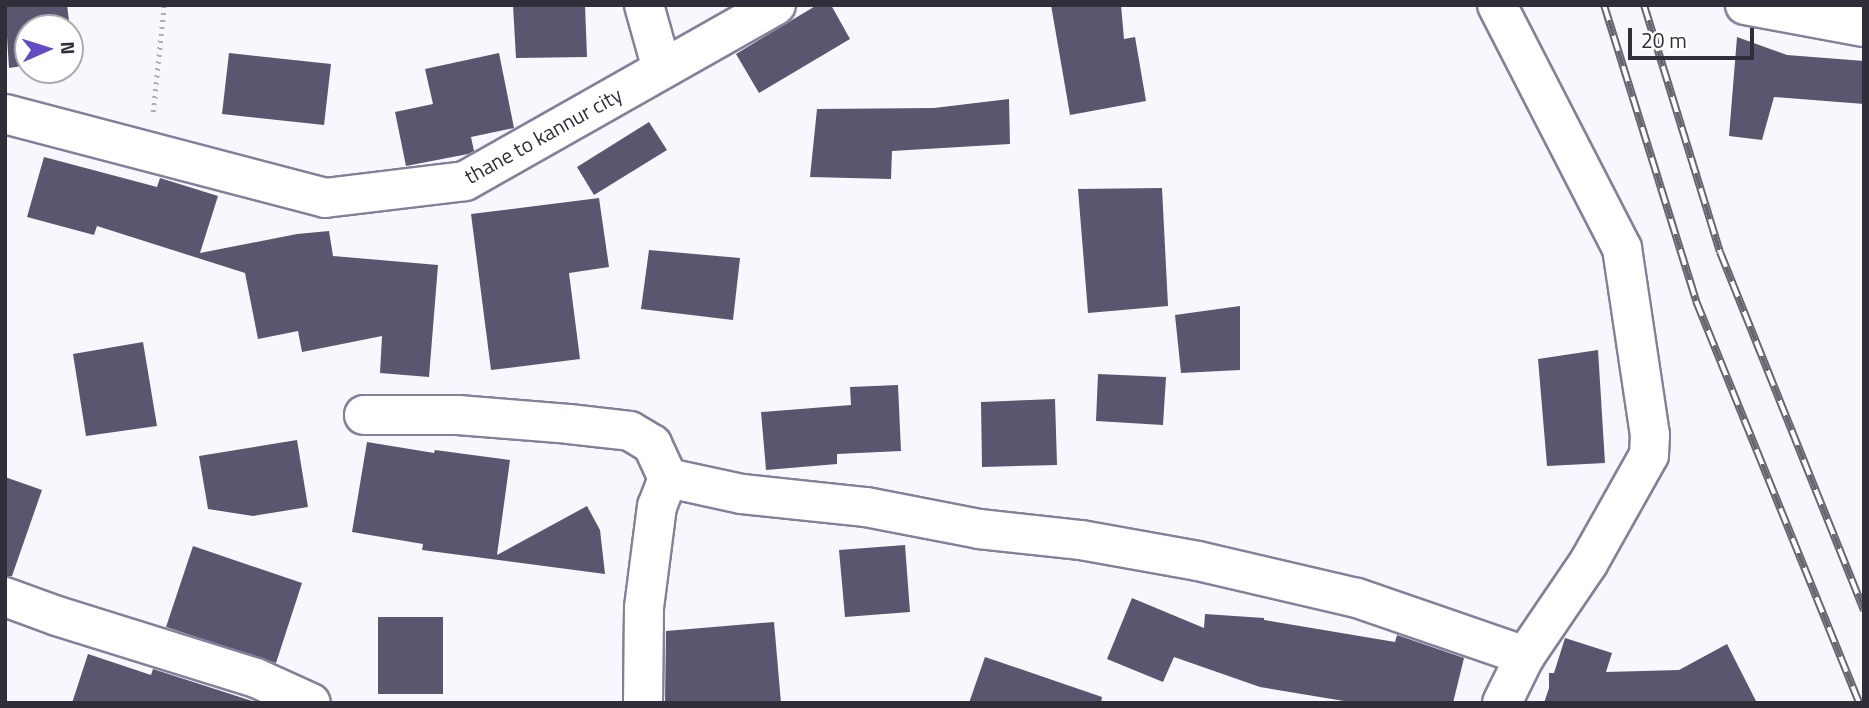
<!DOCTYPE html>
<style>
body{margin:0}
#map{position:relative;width:1869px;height:708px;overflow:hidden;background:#f7f7fd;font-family:"Titillium Web",sans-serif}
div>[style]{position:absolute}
.building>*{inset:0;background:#58576f}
.path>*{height:4.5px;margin-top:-2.25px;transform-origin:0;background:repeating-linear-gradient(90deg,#aeadb5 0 2px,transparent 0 7px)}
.roads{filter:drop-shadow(2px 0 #82819a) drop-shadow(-2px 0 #82819a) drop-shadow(0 2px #82819a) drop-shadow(0 -2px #82819a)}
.minor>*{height:38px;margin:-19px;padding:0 19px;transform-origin:19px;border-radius:19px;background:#fff}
.rail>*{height:8px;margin-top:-4px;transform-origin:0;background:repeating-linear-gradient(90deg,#fff 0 16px,#686771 0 32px);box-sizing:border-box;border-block:2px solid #686771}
span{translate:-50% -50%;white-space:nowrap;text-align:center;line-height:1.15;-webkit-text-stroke:7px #fff;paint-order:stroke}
.street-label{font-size:21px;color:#2f2e39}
.frame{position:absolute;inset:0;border:7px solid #2f2e39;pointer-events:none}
.north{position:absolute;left:14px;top:14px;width:70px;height:70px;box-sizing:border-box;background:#fff;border:2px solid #acabb0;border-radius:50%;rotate:87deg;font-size:19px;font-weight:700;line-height:28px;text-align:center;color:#2f2e39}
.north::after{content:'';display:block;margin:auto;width:24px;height:32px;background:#634bc4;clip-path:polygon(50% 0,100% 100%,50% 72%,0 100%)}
.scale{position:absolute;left:1628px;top:28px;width:126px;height:32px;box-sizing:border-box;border:4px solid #2f2e39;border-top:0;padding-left:9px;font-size:21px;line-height:24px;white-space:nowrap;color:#2f2e39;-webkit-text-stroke:5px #fff;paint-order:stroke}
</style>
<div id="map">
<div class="building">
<div style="clip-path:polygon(5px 5px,67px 5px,74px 59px,70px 59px,70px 28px,28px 28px,28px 65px,9px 68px)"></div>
<div style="clip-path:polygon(513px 5px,585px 5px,587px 57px,516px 58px)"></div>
<div style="clip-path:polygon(817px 5px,831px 5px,850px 39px,759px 93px,736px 54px)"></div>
<div style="clip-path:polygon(1051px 5px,1121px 5px,1124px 39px,1135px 37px,1146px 101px,1070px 115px)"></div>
<div style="clip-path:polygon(1737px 37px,1787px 55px,1864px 61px,1864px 104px,1774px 97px,1762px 140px,1729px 136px)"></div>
<div style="clip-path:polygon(229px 53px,331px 64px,324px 125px,222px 114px)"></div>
<div style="clip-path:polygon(499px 53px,514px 128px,471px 137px,474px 151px,468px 154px,406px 166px,395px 112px,433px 104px,425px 69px)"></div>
<div style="clip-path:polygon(1009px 99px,1010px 144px,892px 151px,891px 179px,810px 177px,817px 109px,934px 108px)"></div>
<div style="clip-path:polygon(649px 122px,667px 150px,594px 195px,577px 167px)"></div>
<div style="clip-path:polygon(44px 157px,157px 187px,160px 178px,218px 196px,200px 253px,297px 234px,329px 231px,333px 256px,438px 265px,429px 377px,380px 373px,382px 336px,302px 352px,298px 331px,258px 339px,245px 273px,97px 226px,94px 235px,27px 217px)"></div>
<div style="clip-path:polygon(1162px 188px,1168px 306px,1088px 313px,1078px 189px)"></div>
<div style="clip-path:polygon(599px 198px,609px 267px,569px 273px,580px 359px,491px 370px,471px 214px)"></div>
<div style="clip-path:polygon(649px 250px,740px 258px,733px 320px,641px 309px)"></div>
<div style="clip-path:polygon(1240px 306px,1240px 370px,1181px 373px,1175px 315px)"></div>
<div style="clip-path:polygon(143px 342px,157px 426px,86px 436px,73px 354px)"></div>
<div style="clip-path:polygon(1598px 350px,1605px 463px,1547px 466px,1538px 359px)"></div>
<div style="clip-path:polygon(1098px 374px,1166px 377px,1163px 425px,1096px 421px)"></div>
<div style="clip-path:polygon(898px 385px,901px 451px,837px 454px,837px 464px,766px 470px,761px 412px,851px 405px,850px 387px)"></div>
<div style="clip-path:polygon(1055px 399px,1057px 465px,982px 467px,981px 402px)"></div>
<div style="clip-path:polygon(297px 440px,308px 507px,253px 516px,208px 509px,199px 456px)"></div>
<div style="clip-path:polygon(367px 442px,434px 453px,435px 450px,510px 460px,497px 555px,587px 506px,600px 530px,605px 574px,422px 550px,423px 544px,352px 532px)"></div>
<div style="clip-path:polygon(5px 477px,42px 490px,12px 576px,5px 576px)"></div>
<div style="clip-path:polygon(905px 545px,910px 612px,845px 617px,839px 550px)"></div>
<div style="clip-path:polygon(193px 546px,302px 583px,276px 663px,166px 627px)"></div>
<div style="clip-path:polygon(1132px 598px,1204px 628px,1205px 614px,1264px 618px,1264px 620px,1395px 642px,1397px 635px,1464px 658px,1453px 703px,1356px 703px,1260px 687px,1174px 657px,1163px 682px,1107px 659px)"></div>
<div style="clip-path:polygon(378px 617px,443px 617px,443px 694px,378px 694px)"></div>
<div style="clip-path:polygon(774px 622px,781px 703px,665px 703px,666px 631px)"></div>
<div style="clip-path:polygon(1565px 638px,1612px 653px,1606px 672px,1679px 670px,1727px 644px,1757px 703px,1544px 703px,1549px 688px,1549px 673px,1554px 673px)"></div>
<div style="clip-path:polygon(88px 654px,151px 675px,153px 669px,258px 703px,72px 703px)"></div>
<div style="clip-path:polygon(985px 657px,1102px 697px,1101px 703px,969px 703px)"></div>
</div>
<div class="path">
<div style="left:153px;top:112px;width:108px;rotate:-84.1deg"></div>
</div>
<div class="roads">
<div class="minor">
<div style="left:644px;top:5px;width:66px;rotate:74.3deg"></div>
<div style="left:1497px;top:5px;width:273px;rotate:62.8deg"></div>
<div style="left:1622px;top:248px;width:189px;rotate:81.5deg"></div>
<div style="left:1650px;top:435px;width:20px;rotate:93deg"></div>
<div style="left:1649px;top:455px;width:123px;rotate:119.3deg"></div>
<div style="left:1589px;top:562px;width:114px;rotate:124.2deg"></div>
<div style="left:1525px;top:656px;width:52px;rotate:116.1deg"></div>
<div style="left:1745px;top:5px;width:121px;rotate:10.5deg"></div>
<div style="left:5px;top:114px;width:331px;rotate:14.7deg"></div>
<div style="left:325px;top:198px;width:141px;rotate:-6.9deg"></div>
<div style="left:465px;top:181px;width:357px;rotate:-29.5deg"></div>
<div style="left:364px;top:415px;width:94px"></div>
<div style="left:458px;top:415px;width:111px;rotate:4.6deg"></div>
<div style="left:569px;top:424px;width:61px;rotate:6.5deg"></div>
<div style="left:630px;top:431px;width:26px;rotate:31deg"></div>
<div style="left:652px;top:444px;width:38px;rotate:65deg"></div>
<div style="left:668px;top:478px;width:30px;rotate:111deg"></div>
<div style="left:657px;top:506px;width:103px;rotate:97.3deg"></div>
<div style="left:644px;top:608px;width:95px;rotate:90.6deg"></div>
<div style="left:668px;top:478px;width:76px;rotate:12.2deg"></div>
<div style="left:742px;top:494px;width:125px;rotate:6deg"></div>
<div style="left:866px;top:507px;width:115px;rotate:11deg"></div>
<div style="left:979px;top:529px;width:103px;rotate:6.2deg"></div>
<div style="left:1081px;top:540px;width:119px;rotate:10.2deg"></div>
<div style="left:1198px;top:561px;width:163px;rotate:13.1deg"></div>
<div style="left:1357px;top:598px;width:178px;rotate:19deg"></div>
<div style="left:5px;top:597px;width:55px;rotate:20.1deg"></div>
<div style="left:57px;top:616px;width:208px;rotate:17.3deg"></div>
<div style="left:256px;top:678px;width:60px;rotate:24.4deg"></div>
</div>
</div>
<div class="rail">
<div style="left:1604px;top:5px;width:310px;rotate:72.7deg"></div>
<div style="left:1696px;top:301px;width:434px;rotate:67.9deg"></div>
<div style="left:1644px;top:5px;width:258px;rotate:72.9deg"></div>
<div style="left:1720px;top:252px;width:386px;rotate:68.1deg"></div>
</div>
<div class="street-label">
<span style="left:543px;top:135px;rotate:-29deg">thane to kannur city</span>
</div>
<div class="frame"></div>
<div class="north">N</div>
<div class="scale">20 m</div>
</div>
